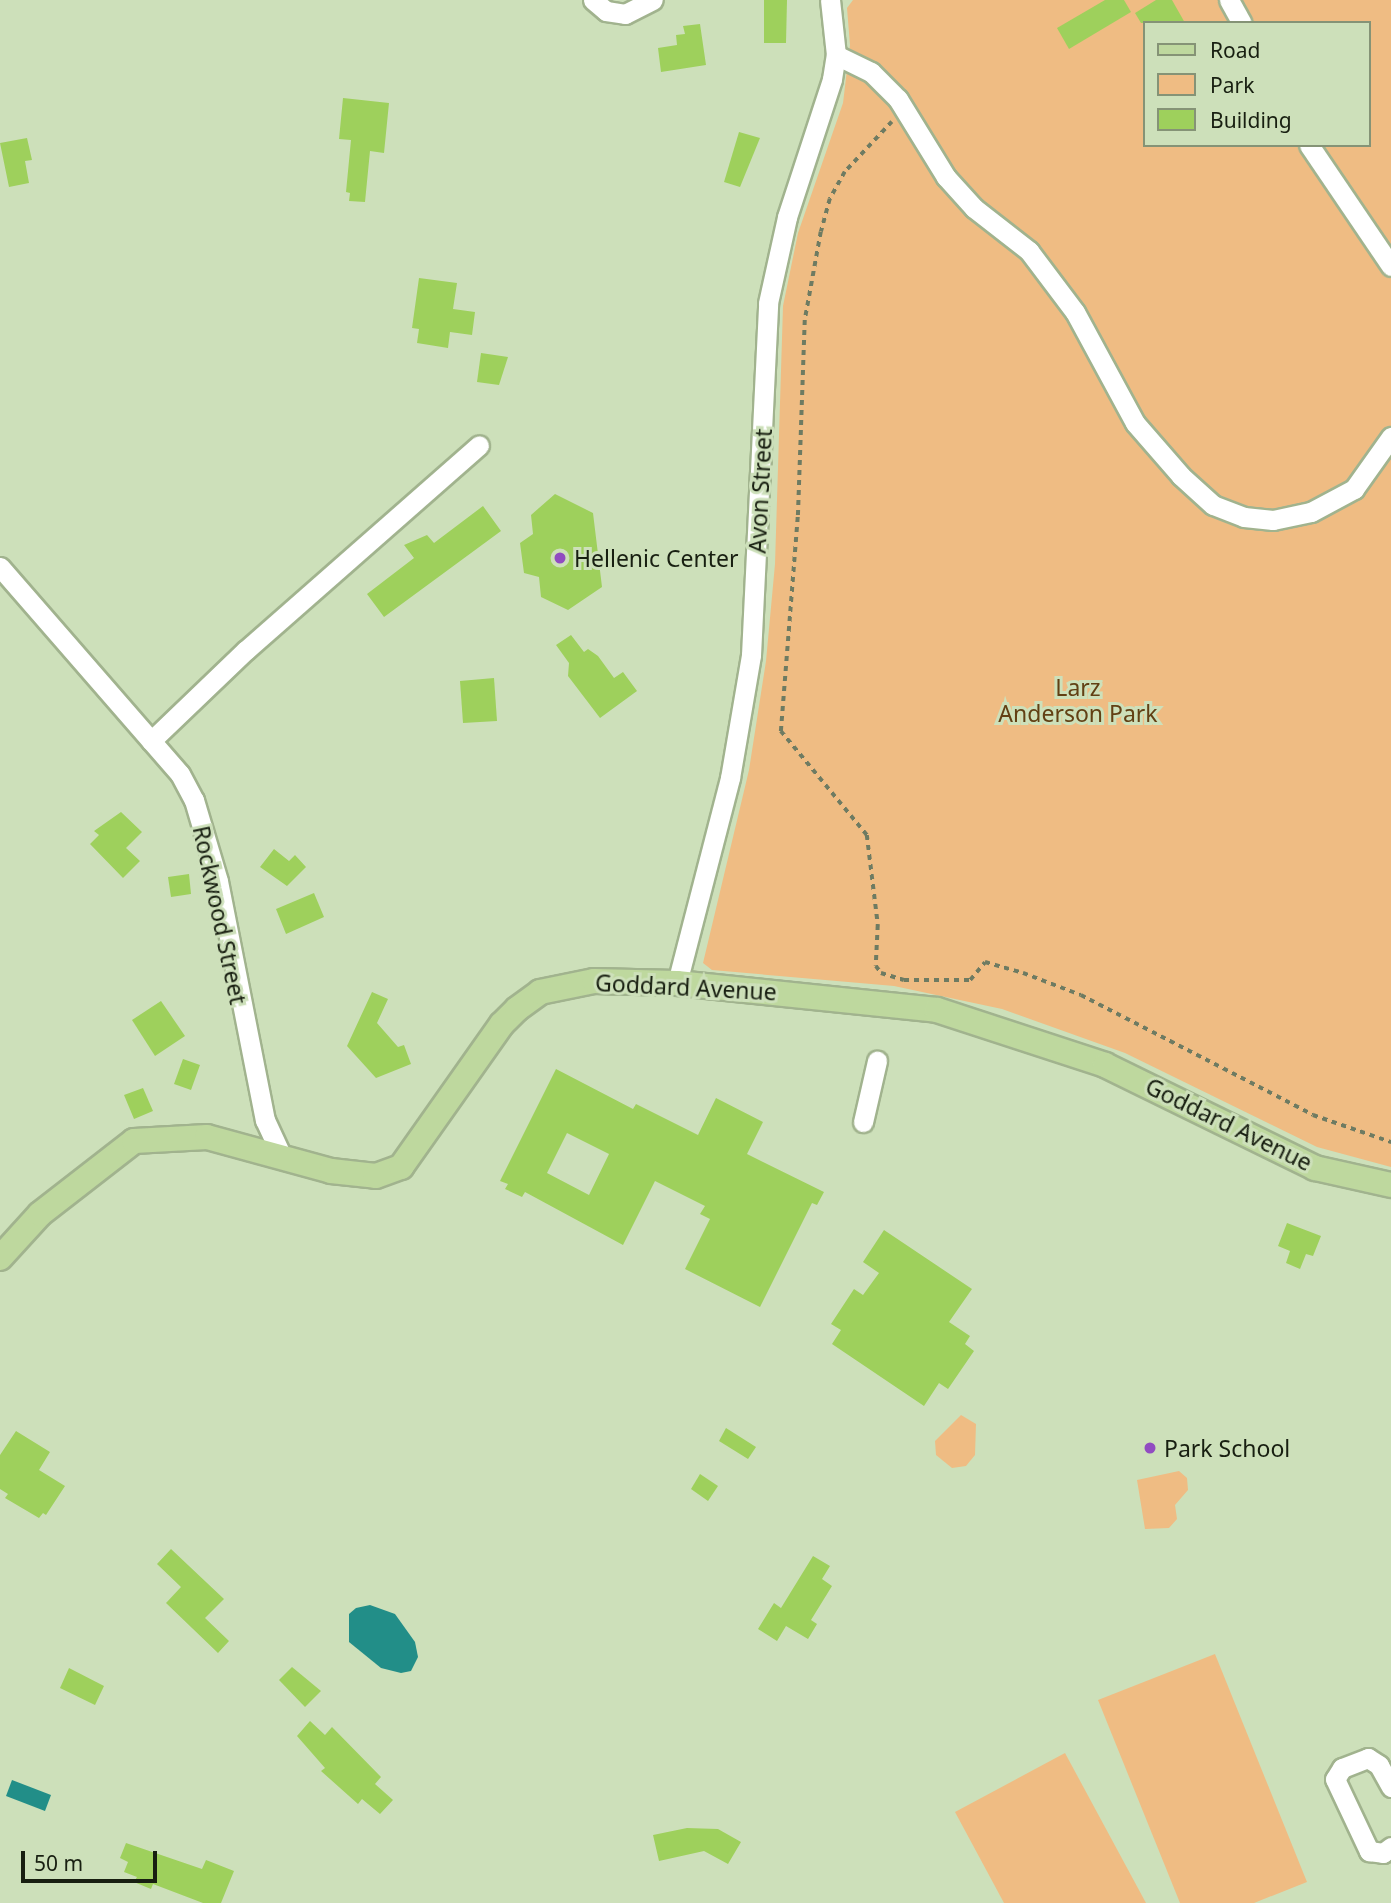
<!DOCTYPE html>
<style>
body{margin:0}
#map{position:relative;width:1391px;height:1903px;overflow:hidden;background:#cde0ba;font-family:"Noto Sans",sans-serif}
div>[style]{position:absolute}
.green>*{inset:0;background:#efbc83}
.water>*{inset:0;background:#228e88}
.building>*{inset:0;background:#9ed05c}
.path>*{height:3.5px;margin-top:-1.75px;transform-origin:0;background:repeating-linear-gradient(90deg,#6e7b62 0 5px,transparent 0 10px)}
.roads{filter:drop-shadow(2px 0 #a1b38e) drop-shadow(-2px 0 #a1b38e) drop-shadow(0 2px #a1b38e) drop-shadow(0 -2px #a1b38e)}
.minor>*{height:19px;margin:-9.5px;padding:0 9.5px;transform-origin:9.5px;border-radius:9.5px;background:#fff}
.major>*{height:24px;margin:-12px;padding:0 12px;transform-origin:12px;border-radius:12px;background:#bed89e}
.dots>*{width:19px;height:19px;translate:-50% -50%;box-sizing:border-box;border:4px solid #cde0ba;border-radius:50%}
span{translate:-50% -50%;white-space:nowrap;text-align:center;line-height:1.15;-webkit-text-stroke:6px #cde0ba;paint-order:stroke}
.street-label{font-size:23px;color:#181f11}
.poi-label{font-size:23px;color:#181f11}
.left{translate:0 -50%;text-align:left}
.park-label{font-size:23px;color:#624014}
.legend{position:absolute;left:1143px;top:21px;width:228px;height:126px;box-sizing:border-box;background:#cde0ba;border:2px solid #859376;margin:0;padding:9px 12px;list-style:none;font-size:21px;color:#181f11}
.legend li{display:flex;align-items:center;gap:14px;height:35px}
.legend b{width:35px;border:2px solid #859376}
.scale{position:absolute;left:21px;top:1851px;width:136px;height:32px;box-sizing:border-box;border:4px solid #181f11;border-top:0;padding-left:9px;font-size:21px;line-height:24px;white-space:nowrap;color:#181f11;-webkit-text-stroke:5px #cde0ba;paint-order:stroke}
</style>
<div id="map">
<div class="green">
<div style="clip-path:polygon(evenodd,853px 0,1391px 0,1391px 1167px,1317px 1147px,1125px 1053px,1002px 1009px,894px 986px,712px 970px,703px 963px,749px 770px,766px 661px,775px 564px,783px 306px,798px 233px,843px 103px,850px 45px,847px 8px,853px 0,1144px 23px,1368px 23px,1368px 145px,1144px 145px,1144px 23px)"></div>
<div style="clip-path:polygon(961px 1415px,976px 1424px,975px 1455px,966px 1466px,952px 1468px,936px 1455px,935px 1441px)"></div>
<div style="clip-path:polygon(1179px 1471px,1187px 1478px,1188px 1490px,1175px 1505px,1177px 1519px,1169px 1528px,1145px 1529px,1137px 1480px)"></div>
<div style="clip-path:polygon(1215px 1654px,1307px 1882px,1254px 1903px,1180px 1903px,1098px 1700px)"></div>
<div style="clip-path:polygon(1065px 1753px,1146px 1903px,1004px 1903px,955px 1812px)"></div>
</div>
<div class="water">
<div style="clip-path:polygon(370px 1605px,395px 1614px,415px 1642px,418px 1657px,411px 1671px,401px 1673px,381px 1668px,349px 1642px,349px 1614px,356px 1608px)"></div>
<div style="clip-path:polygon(12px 1780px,51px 1795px,45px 1811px,6px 1796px)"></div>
</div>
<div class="building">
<div style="clip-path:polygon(764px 0,787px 0,786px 43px,764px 43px)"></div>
<div style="clip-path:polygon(1105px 0,1124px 0,1131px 12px,1069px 49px,1057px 28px)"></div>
<div style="clip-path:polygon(1156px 0,1172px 0,1185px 23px,1141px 23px,1135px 13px)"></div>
<div style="clip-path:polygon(700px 24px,706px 65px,661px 72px,658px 48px,677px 45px,676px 35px,685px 34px,683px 26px)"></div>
<div style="clip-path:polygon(343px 98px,389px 103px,384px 153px,370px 151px,365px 202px,349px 201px,350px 193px,346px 192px,351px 140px,339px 139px)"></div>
<div style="clip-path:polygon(739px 132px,760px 138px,740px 187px,724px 182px)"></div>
<div style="clip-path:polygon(27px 138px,32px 160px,25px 161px,29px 183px,9px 187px,0 143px)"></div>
<div style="clip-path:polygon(419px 278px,457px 283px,453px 309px,475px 312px,472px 335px,450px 332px,448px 348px,417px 343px,419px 329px,412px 328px)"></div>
<div style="clip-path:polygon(481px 353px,508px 357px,499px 385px,477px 382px)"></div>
<div style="clip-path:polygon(555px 494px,593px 513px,602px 587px,568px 610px,541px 597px,539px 577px,524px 573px,520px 543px,533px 534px,531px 515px)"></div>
<div style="clip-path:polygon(483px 506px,501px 531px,384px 617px,367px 594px,414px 558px,404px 545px,427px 535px,434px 543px)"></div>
<div style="clip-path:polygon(571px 635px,584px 652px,588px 649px,598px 656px,614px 678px,623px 672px,637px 691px,600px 718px,568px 676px,569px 663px,556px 645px)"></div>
<div style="clip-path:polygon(494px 678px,497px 721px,463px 723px,460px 681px)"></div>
<div style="clip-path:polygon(121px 812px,142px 832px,126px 848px,140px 861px,123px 878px,90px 844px,99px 835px,94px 831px)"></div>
<div style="clip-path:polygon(274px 849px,289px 861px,295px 855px,306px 867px,287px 886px,260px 867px)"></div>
<div style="clip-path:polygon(189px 874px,191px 894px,171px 897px,168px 877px)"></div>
<div style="clip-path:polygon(314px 893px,324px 917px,286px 934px,276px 909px)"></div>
<div style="clip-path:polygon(372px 992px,388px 999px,377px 1023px,398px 1047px,404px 1045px,411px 1064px,376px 1078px,347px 1046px)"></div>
<div style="clip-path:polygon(161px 1001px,185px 1036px,155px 1056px,132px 1020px)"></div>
<div style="clip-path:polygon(183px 1059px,200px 1065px,191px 1090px,174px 1084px)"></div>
<div style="clip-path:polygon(evenodd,556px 1069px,633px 1109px,636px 1104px,698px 1135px,716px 1098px,763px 1122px,747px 1154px,824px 1192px,817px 1205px,812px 1203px,760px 1307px,685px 1269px,710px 1219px,700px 1214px,705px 1206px,655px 1181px,623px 1245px,525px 1192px,522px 1197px,505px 1189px,508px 1184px,500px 1181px,556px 1069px,567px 1133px,609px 1154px,589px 1195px,547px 1173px,567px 1133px)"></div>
<div style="clip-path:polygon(143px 1088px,153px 1111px,134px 1119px,124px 1095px)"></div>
<div style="clip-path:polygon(1287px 1223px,1321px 1236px,1313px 1256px,1306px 1254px,1300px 1269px,1286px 1263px,1290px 1251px,1278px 1246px)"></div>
<div style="clip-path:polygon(884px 1230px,972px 1289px,949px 1322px,970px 1336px,965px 1344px,974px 1351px,948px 1389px,939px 1383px,924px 1406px,832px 1344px,841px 1330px,831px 1324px,854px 1289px,863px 1295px,879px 1273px,863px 1262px)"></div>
<div style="clip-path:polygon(726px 1428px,756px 1447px,748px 1459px,719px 1441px)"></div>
<div style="clip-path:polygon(16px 1431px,50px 1452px,39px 1470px,65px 1486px,46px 1515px,43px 1513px,39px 1518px,5px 1498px,8px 1494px,0 1489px,0 1455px)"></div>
<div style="clip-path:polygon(700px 1474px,718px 1486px,708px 1501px,691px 1489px)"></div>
<div style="clip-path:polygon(171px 1549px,224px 1599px,205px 1618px,229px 1641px,218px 1653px,166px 1603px,181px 1587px,157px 1564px)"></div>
<div style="clip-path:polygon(813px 1556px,830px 1566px,822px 1579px,832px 1586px,811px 1620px,817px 1624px,808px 1639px,786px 1626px,777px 1641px,758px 1629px,774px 1603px,781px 1608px)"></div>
<div style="clip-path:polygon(292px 1667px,321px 1691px,305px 1707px,279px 1680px)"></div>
<div style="clip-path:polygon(69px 1668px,104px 1686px,95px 1705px,60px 1688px)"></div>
<div style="clip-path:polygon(310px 1721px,325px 1735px,332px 1727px,381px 1777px,375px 1784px,393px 1800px,380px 1814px,362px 1799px,358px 1804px,321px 1771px,325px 1768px,297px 1736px)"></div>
<div style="clip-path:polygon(687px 1828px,718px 1829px,741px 1842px,728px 1864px,704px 1851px,659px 1861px,653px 1835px)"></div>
<div style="clip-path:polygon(126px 1843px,202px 1869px,206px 1860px,234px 1871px,221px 1903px,203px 1903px,153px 1884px,151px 1889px,134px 1882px,137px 1877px,124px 1872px,128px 1862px,120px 1858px)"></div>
</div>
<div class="path">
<div style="left:892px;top:122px;width:69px;rotate:133.2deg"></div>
<div style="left:845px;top:172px;width:31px;rotate:119deg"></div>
<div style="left:830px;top:199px;width:34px;rotate:105deg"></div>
<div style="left:821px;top:232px;width:89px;rotate:100.3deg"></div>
<div style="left:805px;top:320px;width:197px;rotate:92deg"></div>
<div style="left:798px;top:517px;width:215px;rotate:94.5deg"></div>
<div style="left:781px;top:731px;width:135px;rotate:50.4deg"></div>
<div style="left:867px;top:835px;width:91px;rotate:83deg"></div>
<div style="left:878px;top:925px;width:41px;rotate:92.8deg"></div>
<div style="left:876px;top:966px;width:9px;rotate:54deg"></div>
<div style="left:881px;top:973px;width:24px;rotate:17deg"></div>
<div style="left:904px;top:980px;width:66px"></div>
<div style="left:970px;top:980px;width:23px;rotate:-50deg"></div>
<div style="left:985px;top:962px;width:40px;rotate:16deg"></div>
<div style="left:1023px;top:973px;width:62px;rotate:20.8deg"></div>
<div style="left:1081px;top:995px;width:261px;rotate:27.3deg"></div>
<div style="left:1313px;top:1115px;width:83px;rotate:19.1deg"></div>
</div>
<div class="roads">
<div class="minor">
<div style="left:593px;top:0;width:17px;rotate:40deg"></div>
<div style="left:606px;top:11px;width:19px;rotate:9deg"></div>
<div style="left:625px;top:14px;width:31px;rotate:-27deg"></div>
<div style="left:1229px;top:0;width:26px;rotate:61deg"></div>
<div style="left:836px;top:55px;width:39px;rotate:26deg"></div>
<div style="left:871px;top:72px;width:38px;rotate:45deg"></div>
<div style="left:898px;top:99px;width:92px;rotate:58.4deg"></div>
<div style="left:946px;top:177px;width:42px;rotate:47.9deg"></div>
<div style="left:974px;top:208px;width:70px;rotate:38deg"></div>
<div style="left:1029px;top:251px;width:76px;rotate:53deg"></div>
<div style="left:1075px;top:312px;width:126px;rotate:61.6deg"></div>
<div style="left:1135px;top:423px;width:70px;rotate:49deg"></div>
<div style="left:1181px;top:476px;width:43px;rotate:42.2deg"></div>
<div style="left:1213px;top:505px;width:33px;rotate:21deg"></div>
<div style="left:1244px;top:517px;width:29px;rotate:6deg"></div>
<div style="left:1273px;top:520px;width:39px;rotate:-12deg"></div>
<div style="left:1311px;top:512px;width:49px;rotate:-28.1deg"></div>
<div style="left:1354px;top:489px;width:64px;rotate:-54.6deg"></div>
<div style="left:1309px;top:145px;width:146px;rotate:55.9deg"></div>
<div style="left:0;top:567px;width:274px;rotate:49deg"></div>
<div style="left:180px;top:774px;width:30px;rotate:62deg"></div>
<div style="left:194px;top:800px;width:84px;rotate:73.5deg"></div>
<div style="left:218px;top:881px;width:244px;rotate:78.9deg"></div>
<div style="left:265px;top:1120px;width:43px;rotate:65.2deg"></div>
<div style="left:151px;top:741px;width:132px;rotate:-43.8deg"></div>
<div style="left:246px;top:650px;width:310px;rotate:-41.3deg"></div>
<div style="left:677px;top:983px;width:212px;rotate:-75.5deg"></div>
<div style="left:730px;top:778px;width:125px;rotate:-80.3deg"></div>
<div style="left:751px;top:655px;width:352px;rotate:-87.2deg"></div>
<div style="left:768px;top:303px;width:88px;rotate:-77.5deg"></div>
<div style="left:787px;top:217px;width:145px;rotate:-71.9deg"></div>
<div style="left:832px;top:79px;width:24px;rotate:-81deg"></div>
<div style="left:836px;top:55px;width:55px;rotate:-96.2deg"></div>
<div style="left:863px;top:1122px;width:63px;rotate:-77.1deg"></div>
<div style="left:1391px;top:1787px;width:25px;rotate:-119deg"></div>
<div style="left:1379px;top:1765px;width:13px;rotate:-148deg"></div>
<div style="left:1368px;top:1758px;width:28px;rotate:159deg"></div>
<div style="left:1342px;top:1768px;width:13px;rotate:122deg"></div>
<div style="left:1335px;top:1779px;width:80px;rotate:64.7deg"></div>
<div style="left:1369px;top:1851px;width:14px;rotate:8deg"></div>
<div style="left:1383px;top:1853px;width:10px;rotate:-37deg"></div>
</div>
<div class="major">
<div style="left:0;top:1258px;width:59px;rotate:-47.7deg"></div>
<div style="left:40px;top:1214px;width:119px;rotate:-37.8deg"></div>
<div style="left:134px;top:1141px;width:73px;rotate:-3.1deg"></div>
<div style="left:207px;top:1137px;width:129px;rotate:15.3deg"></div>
<div style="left:331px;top:1171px;width:45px;rotate:6.3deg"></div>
<div style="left:376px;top:1176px;width:27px;rotate:-20deg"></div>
<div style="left:401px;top:1167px;width:175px;rotate:-54.8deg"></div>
<div style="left:502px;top:1024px;width:21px;rotate:-45deg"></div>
<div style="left:517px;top:1009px;width:29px;rotate:-36deg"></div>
<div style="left:540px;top:992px;width:55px;rotate:-11.5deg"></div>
<div style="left:594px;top:981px;width:83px;rotate:1.4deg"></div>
<div style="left:677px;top:983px;width:261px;rotate:5.9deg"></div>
<div style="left:937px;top:1010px;width:177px;rotate:18.1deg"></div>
<div style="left:1105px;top:1065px;width:234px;rotate:26.1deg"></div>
<div style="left:1315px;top:1168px;width:78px;rotate:12.6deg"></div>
</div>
</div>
<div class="dots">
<div style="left:560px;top:558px;background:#914cc1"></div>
<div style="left:1150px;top:1448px;background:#914cc1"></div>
</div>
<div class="street-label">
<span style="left:760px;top:491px;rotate:-87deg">Avon Street</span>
<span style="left:220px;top:915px;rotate:78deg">Rockwood Street</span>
<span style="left:686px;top:987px;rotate:3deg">Goddard Avenue</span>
<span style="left:1229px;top:1124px;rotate:26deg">Goddard Avenue</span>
</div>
<div class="poi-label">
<span class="left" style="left:574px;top:558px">Hellenic Center</span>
<span class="left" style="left:1164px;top:1448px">Park School</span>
</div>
<div class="park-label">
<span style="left:1078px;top:700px">Larz<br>Anderson Park</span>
</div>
<ul class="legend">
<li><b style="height:9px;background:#bed89e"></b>Road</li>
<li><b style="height:19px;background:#efbc83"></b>Park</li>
<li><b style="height:19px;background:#9ed05c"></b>Building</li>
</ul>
<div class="scale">50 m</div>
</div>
